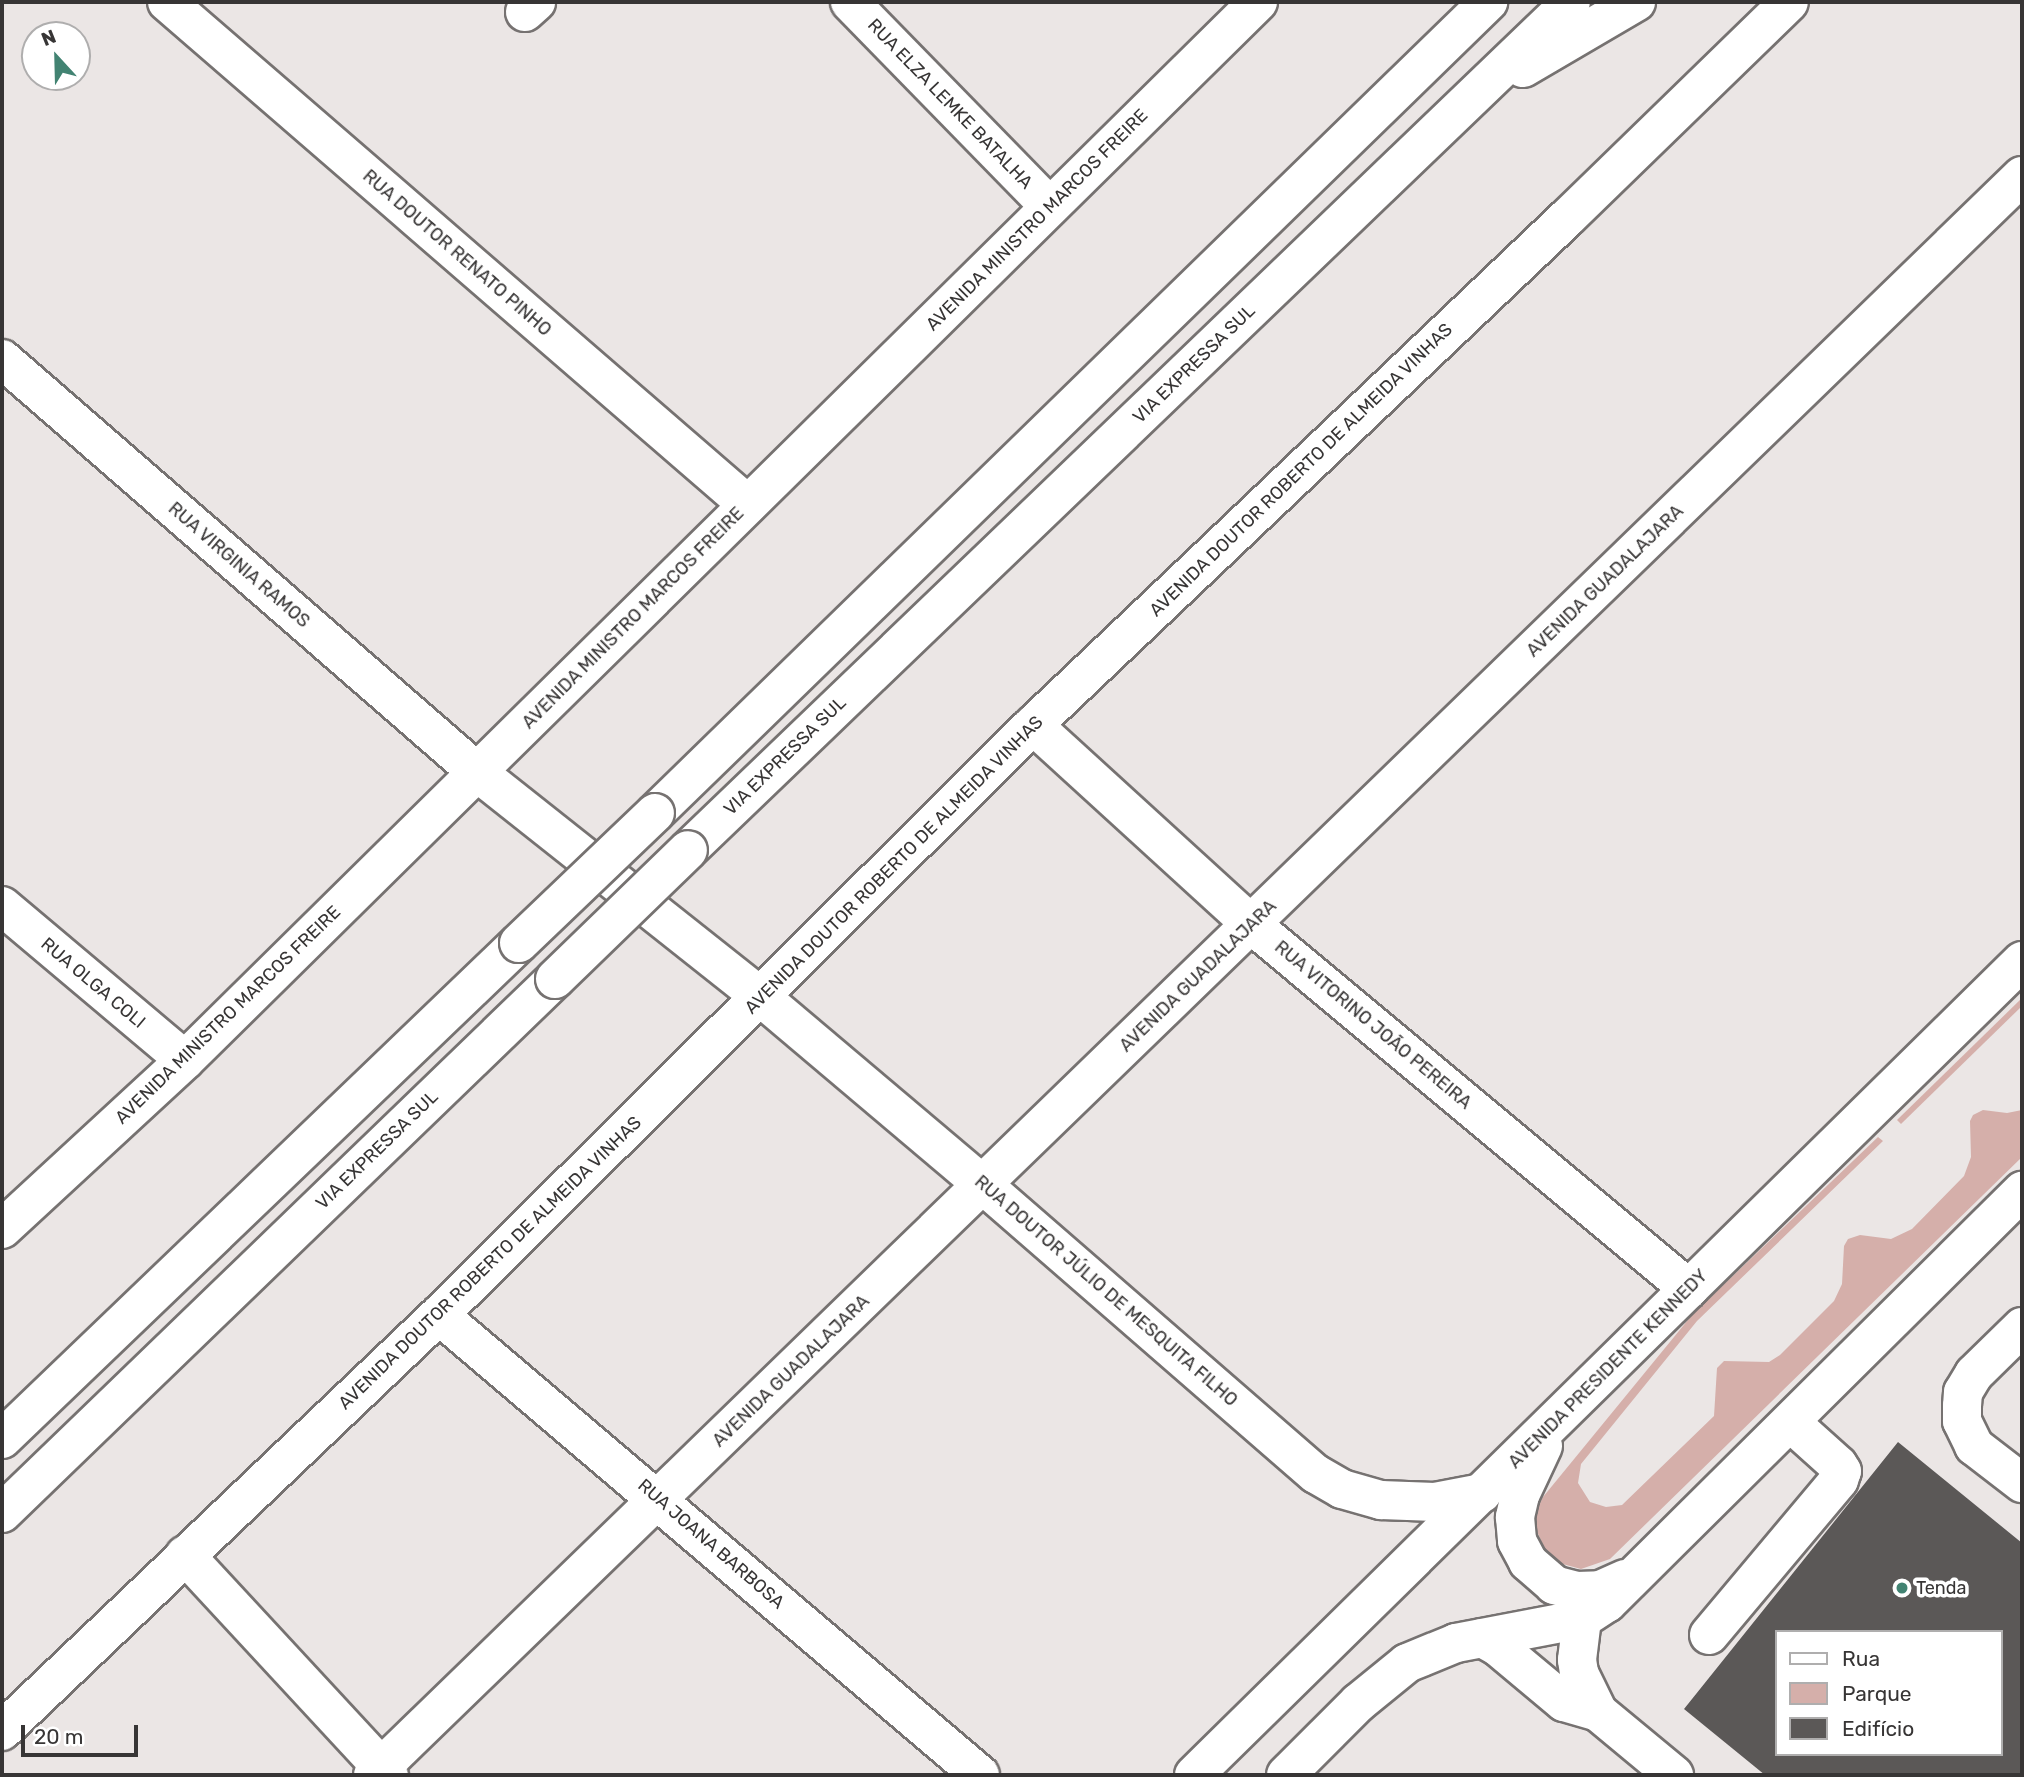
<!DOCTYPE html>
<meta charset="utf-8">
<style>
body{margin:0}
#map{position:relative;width:2024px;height:1777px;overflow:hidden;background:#ebe6e5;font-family:Rubik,sans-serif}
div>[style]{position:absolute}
.green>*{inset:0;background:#d5afaa}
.building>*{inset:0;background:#5b5857}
.roads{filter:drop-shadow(2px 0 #767271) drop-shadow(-2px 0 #767271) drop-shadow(0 2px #767271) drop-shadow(0 -2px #767271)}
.minor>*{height:38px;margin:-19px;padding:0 19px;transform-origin:19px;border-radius:19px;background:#fff}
.major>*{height:38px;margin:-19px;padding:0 19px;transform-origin:19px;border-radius:19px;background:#fff}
.highway>*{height:38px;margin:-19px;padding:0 19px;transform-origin:19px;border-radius:19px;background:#fff}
.bridges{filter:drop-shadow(2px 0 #767271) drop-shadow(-2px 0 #767271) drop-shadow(0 2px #767271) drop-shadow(0 -2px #767271)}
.highway-bridge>*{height:38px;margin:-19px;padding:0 19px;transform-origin:19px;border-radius:19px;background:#fff}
.dots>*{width:19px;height:19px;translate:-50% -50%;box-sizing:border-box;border:4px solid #fff;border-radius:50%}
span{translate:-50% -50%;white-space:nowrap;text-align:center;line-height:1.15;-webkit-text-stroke:7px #fff;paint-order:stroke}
.street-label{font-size:18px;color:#373535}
.poi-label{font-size:18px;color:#373535}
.left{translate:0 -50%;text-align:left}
.frame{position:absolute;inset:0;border:4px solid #373535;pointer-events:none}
.legend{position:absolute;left:1775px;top:1630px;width:228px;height:126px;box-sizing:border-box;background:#fff;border:2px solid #afaeae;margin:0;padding:9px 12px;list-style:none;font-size:21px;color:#373535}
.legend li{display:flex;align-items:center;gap:14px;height:35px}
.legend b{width:35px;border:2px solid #afaeae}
.north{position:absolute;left:21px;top:21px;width:70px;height:70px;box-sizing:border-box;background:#fff;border:2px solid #afaeae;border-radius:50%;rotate:338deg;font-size:19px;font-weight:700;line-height:28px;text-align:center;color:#373535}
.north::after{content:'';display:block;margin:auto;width:24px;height:32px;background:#428372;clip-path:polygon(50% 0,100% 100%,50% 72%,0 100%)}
.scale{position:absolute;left:21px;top:1725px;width:117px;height:32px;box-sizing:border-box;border:4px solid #373535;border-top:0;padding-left:9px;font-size:21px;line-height:24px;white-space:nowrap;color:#373535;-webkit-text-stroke:5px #fff;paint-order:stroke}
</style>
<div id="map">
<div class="green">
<div style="clip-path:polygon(2022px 998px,2022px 1006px,1901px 1124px,1897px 1120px)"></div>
<div style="clip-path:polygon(1983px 1110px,2007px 1113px,2022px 1110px,2022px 1157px,1610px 1559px,1581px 1569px,1559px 1563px,1547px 1554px,1535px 1527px,1536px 1511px,1543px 1497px,1692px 1315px,1878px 1137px,1883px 1141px,1697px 1321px,1581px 1464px,1578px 1483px,1590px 1502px,1606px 1507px,1622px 1505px,1714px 1416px,1717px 1368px,1724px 1361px,1769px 1362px,1780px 1355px,1834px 1301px,1842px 1284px,1844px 1246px,1848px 1239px,1860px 1235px,1891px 1239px,1912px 1229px,1964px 1176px,1971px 1157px,1970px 1121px,1973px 1115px)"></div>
</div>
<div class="building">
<div style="clip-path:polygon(evenodd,1898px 1442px,2022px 1543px,2022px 1775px,1765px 1775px,1684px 1709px,1898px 1442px,1777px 1632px,2001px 1632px,2001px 1754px,1777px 1754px,1777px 1632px)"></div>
</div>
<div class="roads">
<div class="minor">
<div style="left:167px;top:2px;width:768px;rotate:40.88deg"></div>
<div style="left:850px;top:2px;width:286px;rotate:45.7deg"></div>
<div style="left:525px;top:12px;width:15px;rotate:-42deg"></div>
<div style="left:2px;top:359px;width:629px;rotate:41.01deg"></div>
<div style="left:477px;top:772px;width:364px;rotate:38.4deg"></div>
<div style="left:762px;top:998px;width:288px;rotate:40.2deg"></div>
<div style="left:982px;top:1184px;width:442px;rotate:41deg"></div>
<div style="left:1316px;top:1474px;width:30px;rotate:30deg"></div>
<div style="left:1342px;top:1489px;width:41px;rotate:15.8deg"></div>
<div style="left:1381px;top:1500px;width:54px;rotate:2.1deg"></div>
<div style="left:1435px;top:1502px;width:48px;rotate:-10.8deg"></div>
<div style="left:1033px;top:725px;width:295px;rotate:42.4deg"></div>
<div style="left:1251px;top:924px;width:570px;rotate:39.81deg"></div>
<div style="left:2px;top:906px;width:239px;rotate:40.1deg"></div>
<div style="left:439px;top:1315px;width:710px;rotate:40.37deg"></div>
<div style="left:2022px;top:1327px;width:67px;rotate:135.6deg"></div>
<div style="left:1974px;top:1374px;width:21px;rotate:121deg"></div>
<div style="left:1963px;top:1392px;width:14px;rotate:94deg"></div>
<div style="left:1962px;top:1406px;width:15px;rotate:90deg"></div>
<div style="left:1962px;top:1421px;width:28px;rotate:64deg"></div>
<div style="left:1974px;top:1446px;width:61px;rotate:37.6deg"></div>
<div style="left:185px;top:1555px;width:300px;rotate:47.2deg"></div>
<div style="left:1582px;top:1619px;width:41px;rotate:97deg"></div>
<div style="left:1577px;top:1660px;width:13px;rotate:81deg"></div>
<div style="left:1579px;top:1673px;width:43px;rotate:64deg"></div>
<div style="left:1598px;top:1712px;width:99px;rotate:39.7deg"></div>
<div style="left:1709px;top:1635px;width:202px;rotate:-50deg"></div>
<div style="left:1839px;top:1480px;width:9px;rotate:-72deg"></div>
<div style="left:1842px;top:1471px;width:7px;rotate:-124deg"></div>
<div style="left:1838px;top:1465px;width:64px;rotate:-138.1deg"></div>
<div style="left:1482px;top:1638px;width:18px;rotate:29deg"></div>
<div style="left:1498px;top:1647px;width:86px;rotate:39.8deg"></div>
<div style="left:1564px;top:1702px;width:35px;rotate:16deg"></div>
<div style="left:373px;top:1775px;width:2297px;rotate:-44.12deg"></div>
</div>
<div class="major">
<div style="left:2px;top:1229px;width:249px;rotate:-42.7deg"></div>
<div style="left:185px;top:1060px;width:1507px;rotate:-44.6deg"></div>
<div style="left:1543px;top:1446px;width:54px;rotate:115.1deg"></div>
<div style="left:1520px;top:1495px;width:23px;rotate:103deg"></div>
<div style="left:1515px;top:1517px;width:24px;rotate:85deg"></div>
<div style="left:1517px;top:1541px;width:24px;rotate:62deg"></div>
<div style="left:1528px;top:1562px;width:35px;rotate:41deg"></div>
<div style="left:1554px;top:1585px;width:24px;rotate:15deg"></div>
<div style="left:1577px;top:1591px;width:23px;rotate:-2deg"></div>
<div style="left:1600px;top:1590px;width:27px;rotate:-24deg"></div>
<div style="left:2px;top:1731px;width:603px;rotate:-43.59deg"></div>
<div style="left:439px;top:1315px;width:837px;rotate:-44.81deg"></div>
<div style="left:1033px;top:725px;width:738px;rotate:-43.52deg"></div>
<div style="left:1568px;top:217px;width:308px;rotate:-44.2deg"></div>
<div style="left:1194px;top:1775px;width:1161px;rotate:-44.51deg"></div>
<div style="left:1286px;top:1775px;width:102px;rotate:-45deg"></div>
<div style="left:1358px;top:1703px;width:63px;rotate:-39.2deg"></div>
<div style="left:1407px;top:1663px;width:53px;rotate:-22.2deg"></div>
<div style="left:1456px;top:1643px;width:128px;rotate:-10.8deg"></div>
<div style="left:1582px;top:1619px;width:30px;rotate:-33deg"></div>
<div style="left:1607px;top:1603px;width:585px;rotate:-44.79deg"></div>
</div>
<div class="highway">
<div style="left:1523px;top:68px;width:131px;rotate:-30.3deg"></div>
<div style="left:655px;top:813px;width:1163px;rotate:-44.23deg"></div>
<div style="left:688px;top:850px;width:1224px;rotate:-43.84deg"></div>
<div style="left:2px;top:1439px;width:716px;rotate:-43.81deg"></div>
<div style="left:2px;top:1513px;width:769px;rotate:-44deg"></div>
</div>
</div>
<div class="bridges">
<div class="highway-bridge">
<div style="left:519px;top:943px;width:188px;rotate:-43.7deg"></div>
<div style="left:555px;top:979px;width:185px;rotate:-44.1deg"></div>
</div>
</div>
<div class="dots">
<div style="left:1902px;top:1588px;background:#428372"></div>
</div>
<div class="street-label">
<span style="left:950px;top:104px;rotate:46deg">RUA ELZA LEMKE BATALHA</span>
<span style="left:1037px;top:220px;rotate:-45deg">AVENIDA MINISTRO MARCOS FREIRE</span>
<span style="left:457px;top:253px;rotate:41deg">RUA DOUTOR RENATO PINHO</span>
<span style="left:1194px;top:364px;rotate:-44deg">VIA EXPRESSA SUL</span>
<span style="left:1301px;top:470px;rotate:-44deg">AVENIDA DOUTOR ROBERTO DE ALMEIDA VINHAS</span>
<span style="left:239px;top:565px;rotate:41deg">RUA VIRGINIA RAMOS</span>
<span style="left:1605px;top:581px;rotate:-44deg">AVENIDA GUADALAJARA</span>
<span style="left:633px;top:618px;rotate:-45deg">AVENIDA MINISTRO MARCOS FREIRE</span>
<span style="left:785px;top:756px;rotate:-44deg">VIA EXPRESSA SUL</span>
<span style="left:894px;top:865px;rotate:-45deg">AVENIDA DOUTOR ROBERTO DE ALMEIDA VINHAS</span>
<span style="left:1198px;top:976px;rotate:-44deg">AVENIDA GUADALAJARA</span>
<span style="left:93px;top:983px;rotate:40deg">RUA OLGA COLI</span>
<span style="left:228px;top:1015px;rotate:-44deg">AVENIDA MINISTRO MARCOS FREIRE</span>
<span style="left:1373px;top:1025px;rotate:40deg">RUA VITORINO JOÃO PEREIRA</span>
<span style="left:377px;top:1150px;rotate:-44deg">VIA EXPRESSA SUL</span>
<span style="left:490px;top:1263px;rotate:-44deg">AVENIDA DOUTOR ROBERTO DE ALMEIDA VINHAS</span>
<span style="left:1106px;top:1291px;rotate:41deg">RUA DOUTOR JÚLIO DE MESQUITA FILHO</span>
<span style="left:1608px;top:1369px;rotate:-45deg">AVENIDA PRESIDENTE KENNEDY</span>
<span style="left:791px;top:1371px;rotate:-44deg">AVENIDA GUADALAJARA</span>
<span style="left:711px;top:1544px;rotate:41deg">RUA JOANA BARBOSA</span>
</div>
<div class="poi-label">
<span class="left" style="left:1916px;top:1588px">Tenda</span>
</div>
<div class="frame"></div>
<ul class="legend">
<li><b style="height:9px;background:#fff"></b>Rua</li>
<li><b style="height:19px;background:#d5afaa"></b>Parque</li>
<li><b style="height:19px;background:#5b5857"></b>Edifício</li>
</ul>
<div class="north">N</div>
<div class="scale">20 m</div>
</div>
